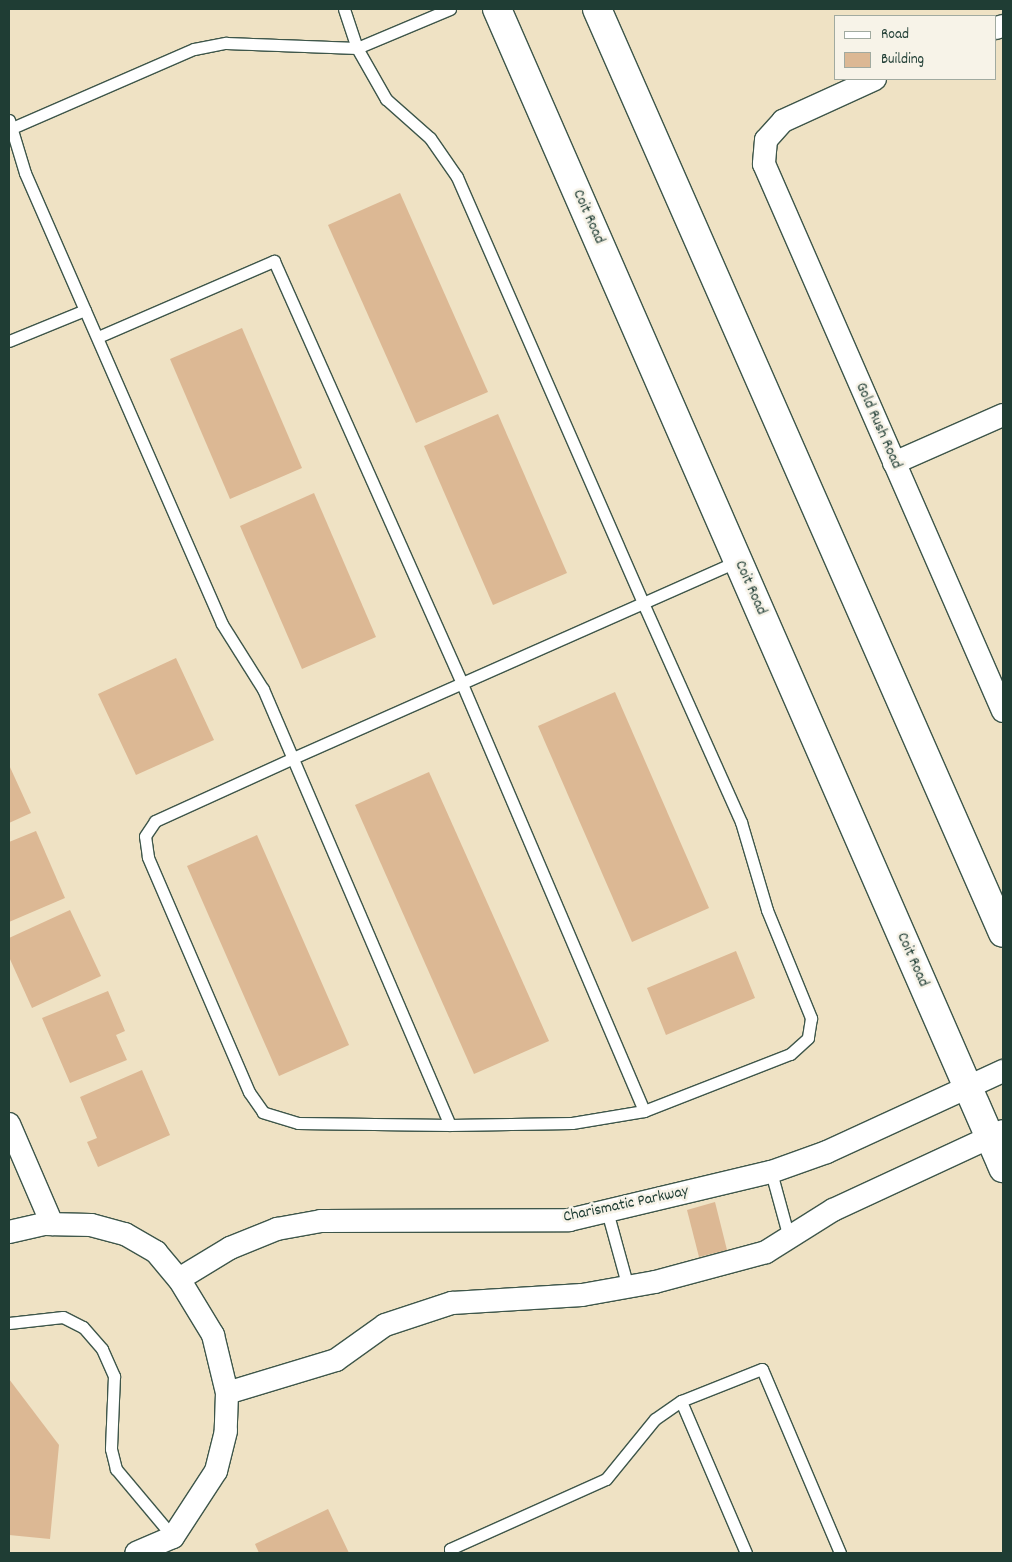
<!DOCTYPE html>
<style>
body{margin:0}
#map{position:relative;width:1012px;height:1562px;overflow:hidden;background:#efe2c4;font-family:Dekko,sans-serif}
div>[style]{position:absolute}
.building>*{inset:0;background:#dcb894}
.roads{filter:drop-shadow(1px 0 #3e564a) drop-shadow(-1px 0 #3e564a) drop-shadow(0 1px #3e564a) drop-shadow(0 -1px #3e564a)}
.lane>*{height:11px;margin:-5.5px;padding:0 5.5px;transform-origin:5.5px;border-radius:5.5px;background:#fff}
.street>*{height:22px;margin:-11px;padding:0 11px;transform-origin:11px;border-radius:11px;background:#fff}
.secondary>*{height:28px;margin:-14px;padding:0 14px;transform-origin:14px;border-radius:14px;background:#fff}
span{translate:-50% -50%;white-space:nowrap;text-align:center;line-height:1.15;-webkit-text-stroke:5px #f7f3e8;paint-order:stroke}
.street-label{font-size:16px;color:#1f3d34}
.frame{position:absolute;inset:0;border:10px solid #1f3d34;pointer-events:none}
.legend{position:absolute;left:834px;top:15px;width:162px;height:65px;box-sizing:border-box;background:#f7f3e8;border:1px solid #a1aaa0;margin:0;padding:6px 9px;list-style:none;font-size:15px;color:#1f3d34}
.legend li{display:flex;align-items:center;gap:10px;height:25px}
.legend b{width:25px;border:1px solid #a1aaa0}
</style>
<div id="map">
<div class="building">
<div style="clip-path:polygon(400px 193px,488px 392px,416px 423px,328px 225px)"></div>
<div style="clip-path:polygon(242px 328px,302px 468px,230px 499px,170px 359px)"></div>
<div style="clip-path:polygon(498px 414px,567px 573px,493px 605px,424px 446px)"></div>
<div style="clip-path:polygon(314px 493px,376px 637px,302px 669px,240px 526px)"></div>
<div style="clip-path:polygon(176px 658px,214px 740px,136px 775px,98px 694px)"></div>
<div style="clip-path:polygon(615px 692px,709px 908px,632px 942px,538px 726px)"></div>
<div style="clip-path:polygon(9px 765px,31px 813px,9px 823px)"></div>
<div style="clip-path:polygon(429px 772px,549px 1041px,474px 1074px,355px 805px)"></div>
<div style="clip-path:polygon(36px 831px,65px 898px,9px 922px,9px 842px)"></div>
<div style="clip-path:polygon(257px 835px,349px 1045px,279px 1076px,187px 866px)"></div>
<div style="clip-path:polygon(70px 910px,101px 976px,32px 1008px,9px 957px,9px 938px)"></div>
<div style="clip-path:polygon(736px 951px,755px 998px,666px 1035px,647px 988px)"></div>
<div style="clip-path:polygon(108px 991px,125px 1031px,116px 1035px,127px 1060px,70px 1083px,42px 1018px)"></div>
<div style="clip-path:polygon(142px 1070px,170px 1135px,98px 1167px,87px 1142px,97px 1138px,80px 1097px)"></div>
<div style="clip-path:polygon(715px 1202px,727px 1250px,699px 1257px,687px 1210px)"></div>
<div style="clip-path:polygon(9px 1379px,59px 1445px,50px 1539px,9px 1535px)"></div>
<div style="clip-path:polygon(328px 1509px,349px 1553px,259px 1553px,255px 1544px)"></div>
</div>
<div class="roads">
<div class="lane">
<div style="left:344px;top:9px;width:41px;rotate:71.6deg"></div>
<div style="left:357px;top:48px;width:101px;rotate:-22.8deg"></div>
<div style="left:9px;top:120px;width:55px;rotate:73.2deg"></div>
<div style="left:25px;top:173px;width:492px;rotate:66.4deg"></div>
<div style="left:222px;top:624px;width:77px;rotate:57.8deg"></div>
<div style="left:263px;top:689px;width:474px;rotate:66.8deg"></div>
<div style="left:12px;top:128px;width:198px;rotate:-23.5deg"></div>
<div style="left:194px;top:49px;width:33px;rotate:-11deg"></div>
<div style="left:226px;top:43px;width:131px;rotate:2.2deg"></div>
<div style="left:357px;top:48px;width:59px;rotate:60.4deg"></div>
<div style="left:386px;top:99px;width:59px;rotate:41.6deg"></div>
<div style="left:430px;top:138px;width:47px;rotate:55.3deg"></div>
<div style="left:457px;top:177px;width:465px;rotate:66.4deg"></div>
<div style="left:643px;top:603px;width:240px;rotate:65.9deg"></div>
<div style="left:741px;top:822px;width:92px;rotate:73.5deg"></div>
<div style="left:767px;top:910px;width:117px;rotate:67.8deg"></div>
<div style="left:811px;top:1018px;width:20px;rotate:99deg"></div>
<div style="left:808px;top:1038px;width:24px;rotate:138deg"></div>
<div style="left:790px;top:1054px;width:157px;rotate:158.7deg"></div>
<div style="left:644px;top:1111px;width:73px;rotate:170.5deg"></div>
<div style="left:572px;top:1123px;width:122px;rotate:179.1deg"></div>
<div style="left:450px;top:1125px;width:152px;rotate:-179.2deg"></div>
<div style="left:298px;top:1123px;width:37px;rotate:-163deg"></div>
<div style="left:263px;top:1112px;width:24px;rotate:-125deg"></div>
<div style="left:249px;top:1092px;width:256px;rotate:-113.3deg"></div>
<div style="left:148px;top:857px;width:21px;rotate:-98deg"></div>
<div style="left:145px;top:836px;width:18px;rotate:-56deg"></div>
<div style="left:155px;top:821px;width:152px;rotate:-24.5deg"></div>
<div style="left:293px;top:758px;width:383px;rotate:-23.9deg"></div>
<div style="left:643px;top:603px;width:104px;rotate:-23.9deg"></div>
<div style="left:98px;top:337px;width:192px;rotate:-23.4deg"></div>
<div style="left:274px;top:261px;width:463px;rotate:66deg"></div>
<div style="left:462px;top:684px;width:464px;rotate:66.9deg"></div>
<div style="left:9px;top:341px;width:82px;rotate:-22.2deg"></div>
<div style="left:771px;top:1172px;width:68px;rotate:74.7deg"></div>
<div style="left:607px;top:1211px;width:79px;rotate:74.6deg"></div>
<div style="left:9px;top:1323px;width:54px;rotate:-6.3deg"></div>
<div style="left:63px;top:1317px;width:22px;rotate:27deg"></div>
<div style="left:83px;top:1327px;width:29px;rotate:49deg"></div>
<div style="left:102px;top:1349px;width:30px;rotate:66deg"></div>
<div style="left:114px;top:1376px;width:73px;rotate:92.4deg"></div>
<div style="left:111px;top:1449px;width:21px;rotate:76deg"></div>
<div style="left:116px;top:1469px;width:89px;rotate:50deg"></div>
<div style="left:451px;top:1553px;width:4px;rotate:-104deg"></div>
<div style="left:450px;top:1549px;width:171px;rotate:-24.2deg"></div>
<div style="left:606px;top:1479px;width:77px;rotate:-50.8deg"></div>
<div style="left:655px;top:1419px;width:32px;rotate:-35deg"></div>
<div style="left:746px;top:1553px;width:165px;rotate:-113.2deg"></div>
<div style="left:681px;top:1401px;width:87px;rotate:-21.6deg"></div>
<div style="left:762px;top:1369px;width:200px;rotate:67deg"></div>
</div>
<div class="street">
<div style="left:996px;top:28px;width:7px;rotate:-16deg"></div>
<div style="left:875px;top:79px;width:101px;rotate:155.5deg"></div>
<div style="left:783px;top:121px;width:25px;rotate:132deg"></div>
<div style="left:766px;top:140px;width:24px;rotate:95deg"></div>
<div style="left:764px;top:164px;width:597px;rotate:66.4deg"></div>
<div style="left:894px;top:463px;width:119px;rotate:-23.8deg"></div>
<div style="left:9px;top:1124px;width:109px;rotate:66.7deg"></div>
<div style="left:9px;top:1232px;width:37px;rotate:-13deg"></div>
<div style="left:45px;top:1224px;width:46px;rotate:1.2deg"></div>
<div style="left:91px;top:1225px;width:35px;rotate:15deg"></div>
<div style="left:125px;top:1234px;width:36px;rotate:30deg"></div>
<div style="left:156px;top:1252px;width:35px;rotate:50deg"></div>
<div style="left:179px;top:1279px;width:66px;rotate:58.7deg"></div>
<div style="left:213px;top:1335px;width:60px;rotate:76.4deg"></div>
<div style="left:227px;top:1393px;width:38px;rotate:92deg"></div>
<div style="left:226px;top:1431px;width:41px;rotate:104deg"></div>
<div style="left:216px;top:1471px;width:79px;rotate:123.1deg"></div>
<div style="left:173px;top:1537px;width:40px;rotate:156.6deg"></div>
<div style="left:179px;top:1279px;width:60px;rotate:-31.3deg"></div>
<div style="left:230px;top:1248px;width:51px;rotate:-22deg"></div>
<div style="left:277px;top:1229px;width:45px;rotate:-10.3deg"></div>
<div style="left:321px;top:1221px;width:248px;rotate:-0.2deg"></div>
<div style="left:569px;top:1220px;width:208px;rotate:-13.4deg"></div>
<div style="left:771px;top:1172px;width:59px;rotate:-19.7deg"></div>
<div style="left:827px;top:1152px;width:194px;rotate:-24.7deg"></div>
<div style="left:227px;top:1393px;width:114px;rotate:-16.8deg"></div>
<div style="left:336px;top:1360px;width:60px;rotate:-35.5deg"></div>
<div style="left:385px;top:1325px;width:71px;rotate:-18.2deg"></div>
<div style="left:452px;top:1303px;width:130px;rotate:-3.5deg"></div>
<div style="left:582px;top:1295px;width:74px;rotate:-10.1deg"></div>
<div style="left:655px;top:1282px;width:115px;rotate:-15.1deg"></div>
<div style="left:766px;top:1252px;width:79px;rotate:-32.1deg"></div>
<div style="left:833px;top:1210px;width:187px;rotate:-24.9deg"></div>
</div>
<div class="secondary">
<div style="left:497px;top:9px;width:1265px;rotate:66.41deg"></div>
<div style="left:597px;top:9px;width:1009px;rotate:66.28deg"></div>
</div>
</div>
<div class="street-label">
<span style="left:588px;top:217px;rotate:66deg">Coit Road</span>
<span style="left:878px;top:426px;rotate:66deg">Gold Rush Road</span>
<span style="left:750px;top:588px;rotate:66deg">Coit Road</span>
<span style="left:912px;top:960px;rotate:66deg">Coit Road</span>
<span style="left:626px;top:1205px;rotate:-12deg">Charismatic Parkway</span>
</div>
<div class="frame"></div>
<ul class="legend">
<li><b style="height:6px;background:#fff"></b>Road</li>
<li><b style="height:14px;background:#dcb894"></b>Building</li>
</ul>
</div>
